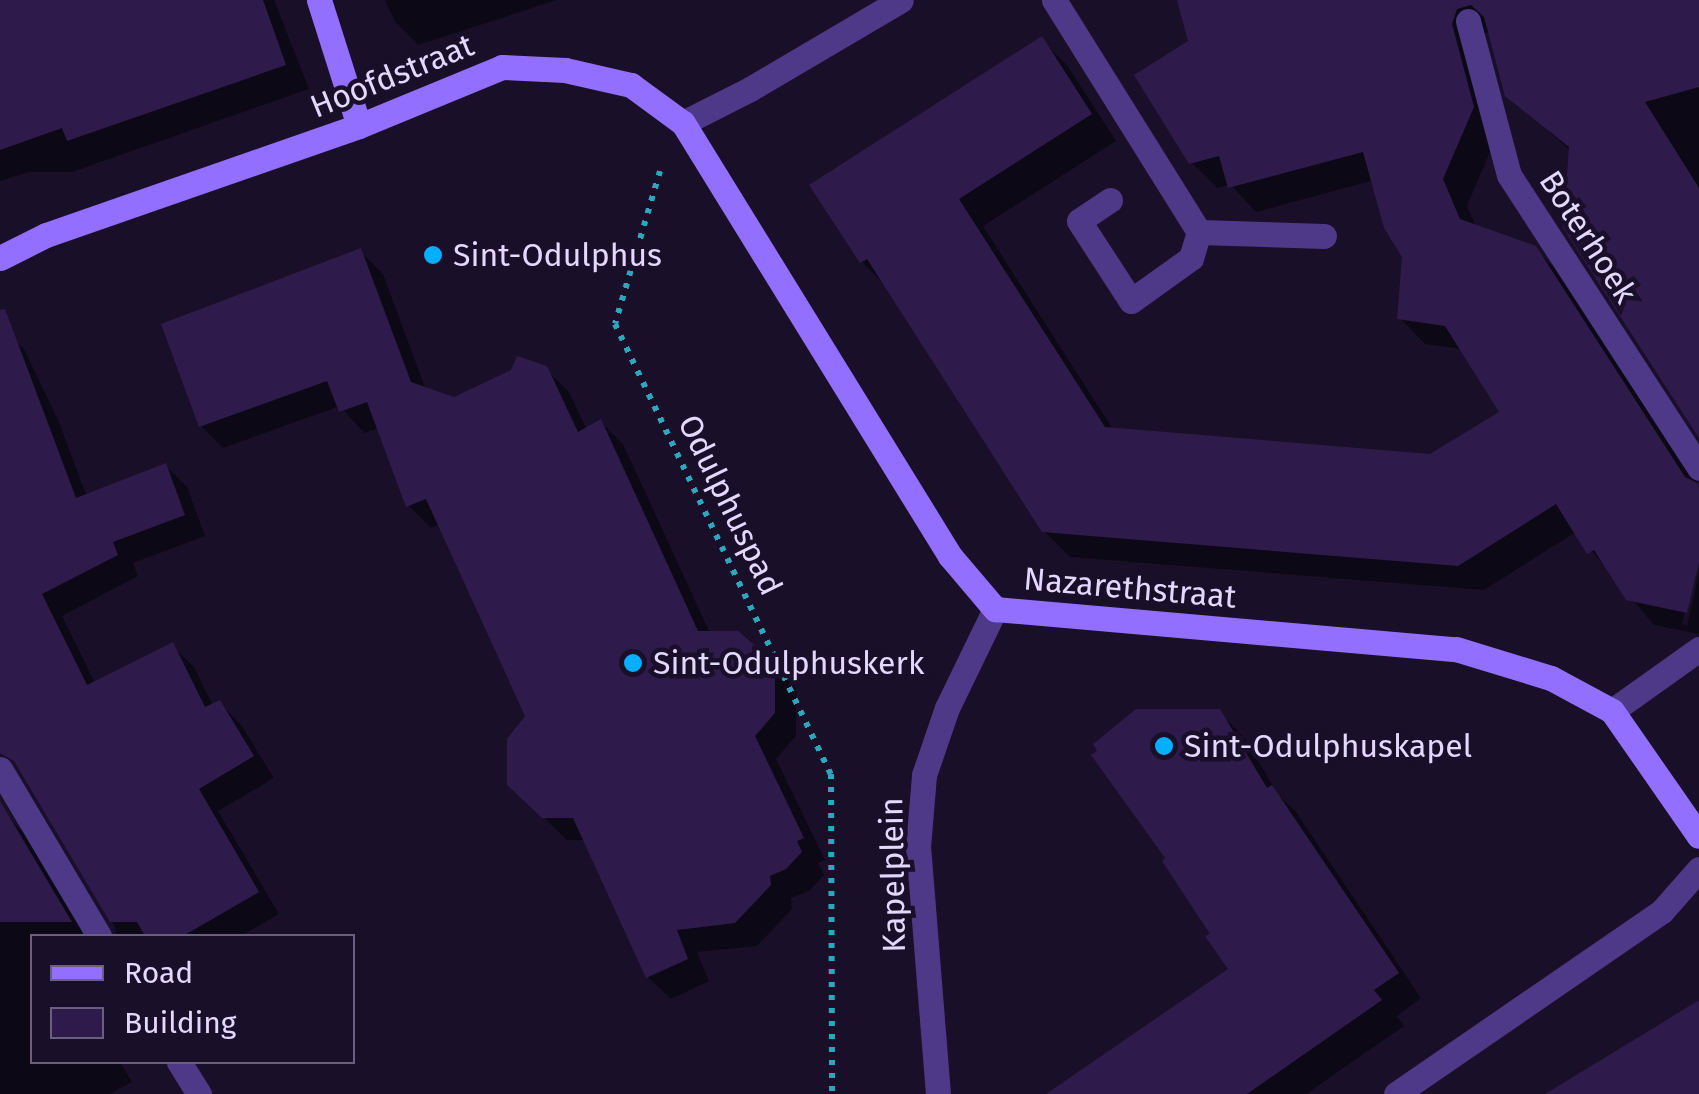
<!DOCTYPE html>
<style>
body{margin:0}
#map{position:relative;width:1699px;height:1094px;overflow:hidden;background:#190f29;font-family:"Fira Sans",sans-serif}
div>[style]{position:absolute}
.shadow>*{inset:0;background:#0007}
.building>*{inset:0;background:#2f1b4b}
.path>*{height:6px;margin-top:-3px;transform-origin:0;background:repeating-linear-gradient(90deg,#2ca7be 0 5px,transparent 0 13px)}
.lane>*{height:25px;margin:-12.5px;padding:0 12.5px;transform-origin:12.5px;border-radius:12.5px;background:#4e3989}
.street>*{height:25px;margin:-12.5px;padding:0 12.5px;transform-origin:12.5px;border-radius:12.5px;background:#4e3989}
.secondary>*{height:25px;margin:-12.5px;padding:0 12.5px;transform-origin:12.5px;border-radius:12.5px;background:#926fff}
.dots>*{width:28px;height:28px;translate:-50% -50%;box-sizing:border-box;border:5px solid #190f29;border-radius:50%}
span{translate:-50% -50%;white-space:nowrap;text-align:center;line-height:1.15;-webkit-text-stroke:9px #190f29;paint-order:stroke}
.street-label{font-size:32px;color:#e5d8ff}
.poi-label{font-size:32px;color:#e5d8ff}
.left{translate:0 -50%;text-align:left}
.legend{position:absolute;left:30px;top:934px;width:325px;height:130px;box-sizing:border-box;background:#190f29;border:2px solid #6b5f7f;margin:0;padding:12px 18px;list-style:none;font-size:30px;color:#e5d8ff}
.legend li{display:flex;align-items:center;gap:20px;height:50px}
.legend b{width:50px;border:2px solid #6b5f7f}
</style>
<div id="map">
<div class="shadow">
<div style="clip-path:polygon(0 0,274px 0,309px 89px,72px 172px,29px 172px,0 181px)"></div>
<div style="clip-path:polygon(385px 0,557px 0,418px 45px,395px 22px)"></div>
<div style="clip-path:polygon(1180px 0,1699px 0,1699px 434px,1571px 151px,1507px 95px,1490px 32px,1482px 34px,1498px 133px,1467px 206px,1476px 227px,1534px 248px,1561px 274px,1699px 485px,1699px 551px,1682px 624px,1687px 626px,1699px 573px,1699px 634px,1654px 625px,1576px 532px,1484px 590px,1070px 557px,1044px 531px,889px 289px,862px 262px,812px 186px,1041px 40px,1067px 65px,1116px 141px,983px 226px,1114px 431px,1431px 456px,1503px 413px,1463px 349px,1425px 344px,1400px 318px,1405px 257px,1374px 180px,1256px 212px,1230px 184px,1217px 188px,1191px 162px,1191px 42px)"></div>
<div style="clip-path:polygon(360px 251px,383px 274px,426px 390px,454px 399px,546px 369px,569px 392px,587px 430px,601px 422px,623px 444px,710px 633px,773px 665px,796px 688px,796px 736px,776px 759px,825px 860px,818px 863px,824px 875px,809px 891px,791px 898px,792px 909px,757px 946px,697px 952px,709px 981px,671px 999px,648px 977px,586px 840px,567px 840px,509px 784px,528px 716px,440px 524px,431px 528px,408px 505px,379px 428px,364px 433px,340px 406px,223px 448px,201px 426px)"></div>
<div style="clip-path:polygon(2px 328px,24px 349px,59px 422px,87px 497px,166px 466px,187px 487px,205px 536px,133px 563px,138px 576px,62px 616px,95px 683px,172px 646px,194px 667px,213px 706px,220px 703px,241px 725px,274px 778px,218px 811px,279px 914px,241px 936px,116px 936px,115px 927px,38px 797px,0 691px)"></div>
<div style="clip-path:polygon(1219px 712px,1244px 737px,1279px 796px,1296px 812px,1421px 998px,1397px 1016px,1404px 1026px,1306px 1094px,1090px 1094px,1232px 970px)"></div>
<div style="clip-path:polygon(6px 815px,28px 837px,87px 936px,32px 936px,32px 1062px,120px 1062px,132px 1082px,110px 1094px,0 1094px,0 819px)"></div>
</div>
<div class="building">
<div style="clip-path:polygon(0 0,263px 0,286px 65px,67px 141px,62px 128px,0 150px)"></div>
<div style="clip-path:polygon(1177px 0,1699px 0,1699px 87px,1645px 102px,1699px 188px,1699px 438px,1563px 228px,1569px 147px,1505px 96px,1484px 17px,1471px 5px,1457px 9px,1452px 24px,1474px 107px,1443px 179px,1460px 219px,1536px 246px,1685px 477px,1699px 484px,1699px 562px,1687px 613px,1626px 600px,1594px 550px,1587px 554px,1556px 504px,1458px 566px,1042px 532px,867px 259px,860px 263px,809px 185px,1042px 36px,1092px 114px,959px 199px,1105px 427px,1430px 454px,1499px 412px,1445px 326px,1397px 319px,1402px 257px,1384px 228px,1363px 152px,1228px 188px,1219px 156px,1189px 164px,1134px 75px,1188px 41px)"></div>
<div style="clip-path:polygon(361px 248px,411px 382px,454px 397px,511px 370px,517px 356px,547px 366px,578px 432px,601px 419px,698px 631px,738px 631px,775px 663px,775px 713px,755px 736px,804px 838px,797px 841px,802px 852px,786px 869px,770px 876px,771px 885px,735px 923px,677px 930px,688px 959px,646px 978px,573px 818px,542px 818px,507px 785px,507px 739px,525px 716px,426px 499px,406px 507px,367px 402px,339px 412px,327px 381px,199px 427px,161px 324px)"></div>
<div style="clip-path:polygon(5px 309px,76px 498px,166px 463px,185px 515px,113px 542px,118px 555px,42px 594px,87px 685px,173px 642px,205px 707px,220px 700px,254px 756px,199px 789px,259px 892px,183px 936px,145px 936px,137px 922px,110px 922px,14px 761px,0 753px,0 310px)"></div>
<div style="clip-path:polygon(1136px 709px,1220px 709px,1267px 788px,1272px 785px,1399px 973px,1374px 990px,1382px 1000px,1247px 1094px,1046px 1094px,1228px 969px,1205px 936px,1210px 934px,1162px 861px,1165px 858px,1091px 755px,1097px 751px,1093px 744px)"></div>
<div style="clip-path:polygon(0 801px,72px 922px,0 922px)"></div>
<div style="clip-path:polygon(1699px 1000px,1699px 1094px,1545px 1094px,1652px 1029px)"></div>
</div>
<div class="path">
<div style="left:660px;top:171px;width:159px;rotate:106.4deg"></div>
<div style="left:615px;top:324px;width:499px;rotate:64.4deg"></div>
<div style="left:831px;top:774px;width:320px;rotate:89.8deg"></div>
</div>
<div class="lane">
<div style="left:1054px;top:0;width:274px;rotate:58deg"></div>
<div style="left:1199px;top:232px;width:125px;rotate:1.8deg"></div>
<div style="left:1110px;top:200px;width:37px;rotate:146deg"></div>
<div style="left:1079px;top:221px;width:95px;rotate:57deg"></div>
<div style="left:1131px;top:301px;width:74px;rotate:-35.6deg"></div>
<div style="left:1191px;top:258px;width:27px;rotate:-73deg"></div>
</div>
<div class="street">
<div style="left:1468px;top:21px;width:159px;rotate:75.1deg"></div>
<div style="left:1509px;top:175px;width:349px;rotate:57deg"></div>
<div style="left:683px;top:123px;width:75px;rotate:-26.9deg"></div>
<div style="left:750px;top:89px;width:175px;rotate:-30.5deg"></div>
<div style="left:1612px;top:711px;width:107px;rotate:-35.5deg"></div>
<div style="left:0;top:769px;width:194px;rotate:59.3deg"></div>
<div style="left:179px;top:1062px;width:38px;rotate:58deg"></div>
<div style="left:938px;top:1094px;width:248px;rotate:-94.6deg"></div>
<div style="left:918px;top:847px;width:72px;rotate:-85.2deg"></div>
<div style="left:924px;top:775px;width:71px;rotate:-71.1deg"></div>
<div style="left:947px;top:708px;width:110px;rotate:-64.1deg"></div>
<div style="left:1396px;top:1094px;width:323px;rotate:-34.5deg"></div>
<div style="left:1662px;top:911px;width:56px;rotate:-48.6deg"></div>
</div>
<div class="secondary">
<div style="left:319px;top:0;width:132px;rotate:72.4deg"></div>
<div style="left:0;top:258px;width:51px;rotate:-26.6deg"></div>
<div style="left:46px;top:235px;width:331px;rotate:-19.2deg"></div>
<div style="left:359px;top:126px;width:155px;rotate:-22.4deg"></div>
<div style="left:502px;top:67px;width:63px;rotate:2.7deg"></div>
<div style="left:565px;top:70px;width:68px;rotate:12.8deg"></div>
<div style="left:631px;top:85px;width:64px;rotate:36.2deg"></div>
<div style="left:683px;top:123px;width:509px;rotate:58.34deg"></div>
<div style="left:950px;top:556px;width:70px;rotate:49.7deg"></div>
<div style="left:995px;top:609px;width:463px;rotate:5deg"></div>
<div style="left:1456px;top:649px;width:99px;rotate:17deg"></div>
<div style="left:1551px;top:678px;width:69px;rotate:28.4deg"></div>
<div style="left:1612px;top:711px;width:152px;rotate:55.2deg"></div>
</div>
<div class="dots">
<div style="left:433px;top:255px;background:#04afff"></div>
<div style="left:633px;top:663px;background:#04afff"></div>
<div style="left:1164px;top:746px;background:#04afff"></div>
</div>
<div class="street-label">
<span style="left:392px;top:76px;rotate:-22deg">Hoofdstraat</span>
<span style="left:1588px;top:237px;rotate:57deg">Boterhoek</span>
<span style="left:730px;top:505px;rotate:64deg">Odulphuspad</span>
<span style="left:1130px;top:588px;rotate:5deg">Nazarethstraat</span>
<span style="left:893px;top:875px;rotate:-91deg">Kapelplein</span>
</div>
<div class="poi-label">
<span class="left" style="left:453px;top:255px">Sint-Odulphus</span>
<span class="left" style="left:653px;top:663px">Sint-Odulphuskerk</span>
<span class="left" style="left:1184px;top:746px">Sint-Odulphuskapel</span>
</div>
<ul class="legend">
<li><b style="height:12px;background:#926fff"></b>Road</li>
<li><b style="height:28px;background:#2f1b4b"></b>Building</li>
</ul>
</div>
